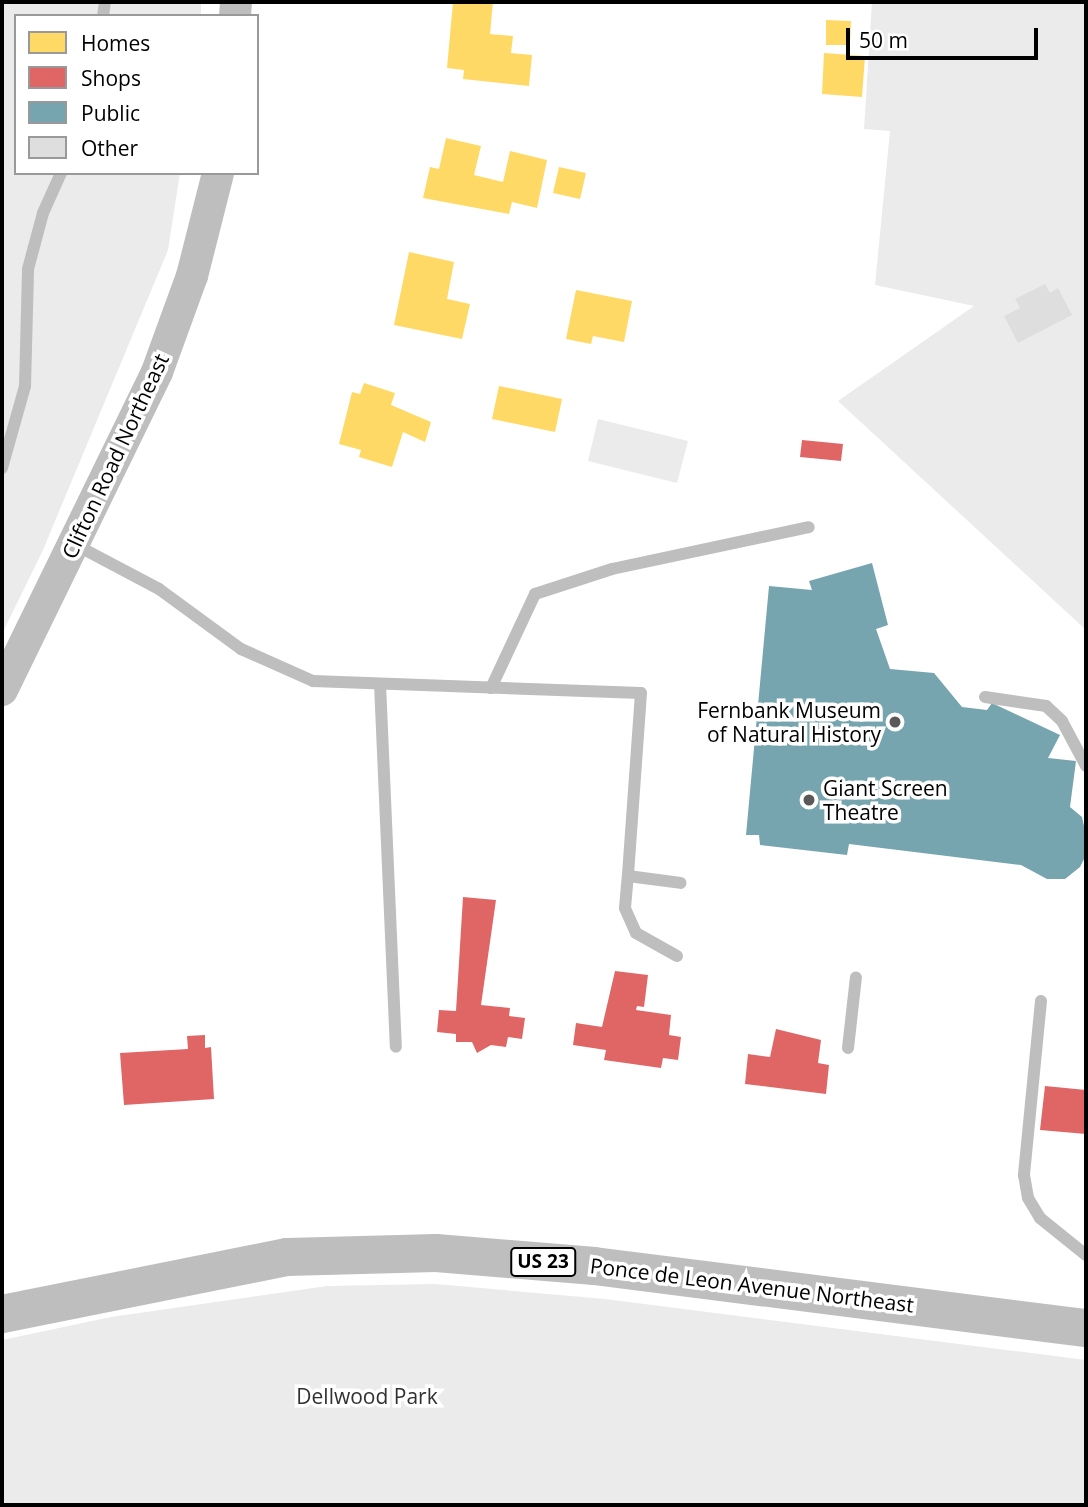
<!DOCTYPE html>
<style>
body{margin:0}
#map{position:relative;width:1088px;height:1507px;overflow:hidden;background:#fff;font-family:"Open Sans",sans-serif}
div>[style]{position:absolute}
.green>*{inset:0;background:#ebebeb}
.homes>*{inset:0;background:#ffd966}
.shops>*{inset:0;background:#e06666}
.public>*{inset:0;background:#76a5af}
.building>*{inset:0;background:#dedede}
.service>*{height:12px;margin:-6px;padding:0 6px;transform-origin:6px;border-radius:6px;background:#bebebe}
.tertiary>*{height:32px;margin:-16px;padding:0 16px;transform-origin:16px;border-radius:16px;background:#bebebe}
.trunk>*{height:38px;margin:-19px;padding:0 19px;transform-origin:19px;border-radius:19px;background:#bebebe}
.dots>*{width:19px;height:19px;translate:-50% -50%;box-sizing:border-box;border:4px solid #fff;border-radius:50%}
span{translate:-50% -50%;white-space:nowrap;text-align:center;line-height:1.15;-webkit-text-stroke:7px #fff;paint-order:stroke}
.shield-label span{padding:2px 5px;background:#fff;border:2px solid;border-radius:5px;-webkit-text-stroke-width:0}
.shield-label{font-size:19px;color:#000;font-weight:700}
.street-label{font-size:21px;color:#000}
.poi-label{font-size:21px;color:#000}
.right{translate:-100% -50%;text-align:right}
.left{translate:0 -50%;text-align:left}
.park-label{font-size:21px;color:#313131}
.frame{position:absolute;inset:0;border:4px solid #000;pointer-events:none}
.legend{position:absolute;left:14px;top:14px;width:245px;height:161px;box-sizing:border-box;background:#fff;border:2px solid #999;margin:0;padding:9px 12px;list-style:none;font-size:21px;color:#000}
.legend li{display:flex;align-items:center;gap:14px;height:35px}
.legend b{width:35px;border:2px solid #999}
.scale{position:absolute;left:846px;top:28px;width:192px;height:32px;box-sizing:border-box;border:4px solid #000;border-top:0;padding-left:9px;font-size:21px;line-height:24px;white-space:nowrap;color:#000;-webkit-text-stroke:5px #fff;paint-order:stroke}
</style>
<div id="map">
<div class="green">
<div style="clip-path:polygon(2px 2px,201px 2px,201px 16px,16px 16px,16px 173px,180px 173px,168px 250px,43px 550px,2px 634px)"></div>
<div style="clip-path:polygon(872px 2px,1086px 2px,1086px 630px,838px 401px,974px 306px,875px 285px,890px 131px,864px 129px)"></div>
<div style="clip-path:polygon(598px 419px,688px 441px,677px 483px,588px 461px)"></div>
<div style="clip-path:polygon(435px 1284px,605px 1299px,1086px 1360px,1086px 1505px,2px 1505px,2px 1340px,111px 1317px,327px 1286px)"></div>
</div>
<div class="homes">
<div style="clip-path:polygon(453px 2px,493px 2px,490px 34px,513px 36px,511px 53px,532px 55px,529px 86px,463px 79px,464px 70px,447px 68px)"></div>
<div style="clip-path:polygon(826px 20px,851px 21px,850px 45px,826px 45px)"></div>
<div style="clip-path:polygon(824px 53px,865px 56px,862px 97px,822px 94px)"></div>
<div style="clip-path:polygon(446px 138px,481px 146px,474px 175px,503px 182px,510px 151px,547px 160px,537px 208px,512px 202px,509px 214px,423px 198px,430px 167px,439px 169px)"></div>
<div style="clip-path:polygon(559px 167px,586px 173px,580px 199px,553px 193px)"></div>
<div style="clip-path:polygon(409px 252px,454px 262px,447px 299px,470px 304px,462px 339px,394px 325px)"></div>
<div style="clip-path:polygon(576px 290px,632px 301px,624px 342px,593px 336px,591px 344px,566px 339px)"></div>
<div style="clip-path:polygon(364px 383px,395px 393px,391px 405px,431px 422px,425px 442px,403px 432px,392px 467px,359px 457px,361px 450px,339px 444px,352px 392px,360px 394px)"></div>
<div style="clip-path:polygon(499px 386px,562px 399px,555px 432px,492px 419px)"></div>
</div>
<div class="shops">
<div style="clip-path:polygon(802px 440px,843px 444px,841px 461px,800px 457px)"></div>
<div style="clip-path:polygon(463px 897px,496px 900px,481px 1005px,510px 1008px,509px 1016px,525px 1018px,522px 1039px,508px 1037px,506px 1047px,491px 1045px,477px 1053px,472px 1042px,456px 1042px,456px 1034px,437px 1032px,439px 1010px,456px 1011px)"></div>
<div style="clip-path:polygon(615px 971px,648px 975px,644px 1007px,637px 1006px,636px 1010px,671px 1015px,669px 1035px,681px 1037px,678px 1060px,663px 1058px,661px 1068px,604px 1060px,606px 1050px,573px 1045px,576px 1023px,602px 1027px)"></div>
<div style="clip-path:polygon(776px 1029px,821px 1040px,818px 1063px,829px 1065px,826px 1094px,745px 1084px,748px 1054px,770px 1057px)"></div>
<div style="clip-path:polygon(205px 1035px,205px 1048px,211px 1047px,214px 1099px,124px 1105px,120px 1053px,188px 1049px,187px 1036px)"></div>
<div style="clip-path:polygon(1045px 1086px,1086px 1090px,1086px 1134px,1040px 1130px)"></div>
</div>
<div class="public">
<div style="clip-path:polygon(872px 563px,888px 625px,876px 629px,890px 669px,934px 673px,962px 707px,987px 710px,992px 703px,1060px 735px,1048px 758px,1076px 761px,1070px 807px,1082px 817px,1086px 835px,1086px 855px,1080px 867px,1065px 879px,1047px 879px,1021px 865px,849px 844px,847px 855px,760px 845px,759px 835px,746px 835px,769px 586px,812px 590px,809px 581px)"></div>
</div>
<div class="building">
<div style="clip-path:polygon(1045px 284px,1050px 293px,1058px 288px,1072px 315px,1018px 343px,1004px 316px,1020px 308px,1015px 299px)"></div>
</div>
<div class="service">
<div style="left:103px;top:16px;width:14px;rotate:-82deg"></div>
<div style="left:2px;top:468px;width:85px;rotate:-74.3deg"></div>
<div style="left:25px;top:386px;width:117px;rotate:-88.5deg"></div>
<div style="left:28px;top:269px;width:58px;rotate:-75deg"></div>
<div style="left:43px;top:213px;width:44px;rotate:-65.8deg"></div>
<div style="left:74px;top:544px;width:96px;rotate:27.9deg"></div>
<div style="left:159px;top:589px;width:102px;rotate:36.2deg"></div>
<div style="left:241px;top:649px;width:79px;rotate:24deg"></div>
<div style="left:313px;top:681px;width:328px;rotate:2.1deg"></div>
<div style="left:641px;top:693px;width:183px;rotate:94.1deg"></div>
<div style="left:380px;top:684px;width:363px;rotate:87.5deg"></div>
<div style="left:491px;top:688px;width:104px;rotate:-64.9deg"></div>
<div style="left:535px;top:594px;width:81px;rotate:-18deg"></div>
<div style="left:612px;top:569px;width:201px;rotate:-12deg"></div>
<div style="left:985px;top:697px;width:62px;rotate:8.4deg"></div>
<div style="left:1046px;top:706px;width:22px;rotate:43deg"></div>
<div style="left:1062px;top:721px;width:51px;rotate:61.9deg"></div>
<div style="left:677px;top:956px;width:47px;rotate:-150.7deg"></div>
<div style="left:636px;top:933px;width:27px;rotate:-114deg"></div>
<div style="left:625px;top:908px;width:32px;rotate:-85deg"></div>
<div style="left:628px;top:876px;width:53px;rotate:7.5deg"></div>
<div style="left:1041px;top:1001px;width:175px;rotate:95.6deg"></div>
<div style="left:1024px;top:1175px;width:23px;rotate:80deg"></div>
<div style="left:1028px;top:1198px;width:23px;rotate:59deg"></div>
<div style="left:1040px;top:1218px;width:59px;rotate:38.8deg"></div>
<div style="left:848px;top:1048px;width:71px;rotate:-83.6deg"></div>
</div>
<div class="tertiary">
<div style="left:235px;top:16px;width:14px;rotate:-86deg"></div>
<div style="left:2px;top:690px;width:354px;rotate:-64deg"></div>
<div style="left:157px;top:372px;width:102px;rotate:-70deg"></div>
<div style="left:192px;top:276px;width:106px;rotate:-75.8deg"></div>
</div>
<div class="trunk">
<div style="left:2px;top:1314px;width:291px;rotate:-11.3deg"></div>
<div style="left:287px;top:1257px;width:149px;rotate:-1.5deg"></div>
<div style="left:436px;top:1253px;width:159px;rotate:4.7deg"></div>
<div style="left:594px;top:1266px;width:496px;rotate:7.2deg"></div>
</div>
<div class="dots">
<div style="left:895px;top:722px;background:#595959"></div>
<div style="left:809px;top:800px;background:#595959"></div>
</div>
<div class="shield-label">
<span style="left:543px;top:1262px">US 23</span>
</div>
<div class="street-label">
<span style="left:115px;top:456px;rotate:-65deg">Clifton Road Northeast</span>
<span style="left:752px;top:1285px;rotate:7deg">Ponce de Leon Avenue Northeast</span>
</div>
<div class="poi-label">
<span class="right" style="left:881px;top:722px">Fernbank Museum<br>of Natural History</span>
<span class="left" style="left:823px;top:800px">Giant Screen<br>Theatre</span>
</div>
<div class="park-label">
<span style="left:367px;top:1396px">Dellwood Park</span>
</div>
<div class="frame"></div>
<ul class="legend">
<li><b style="height:19px;background:#ffd966"></b>Homes</li>
<li><b style="height:19px;background:#e06666"></b>Shops</li>
<li><b style="height:19px;background:#76a5af"></b>Public</li>
<li><b style="height:19px;background:#dedede"></b>Other</li>
</ul>
<div class="scale">50 m</div>
</div>
